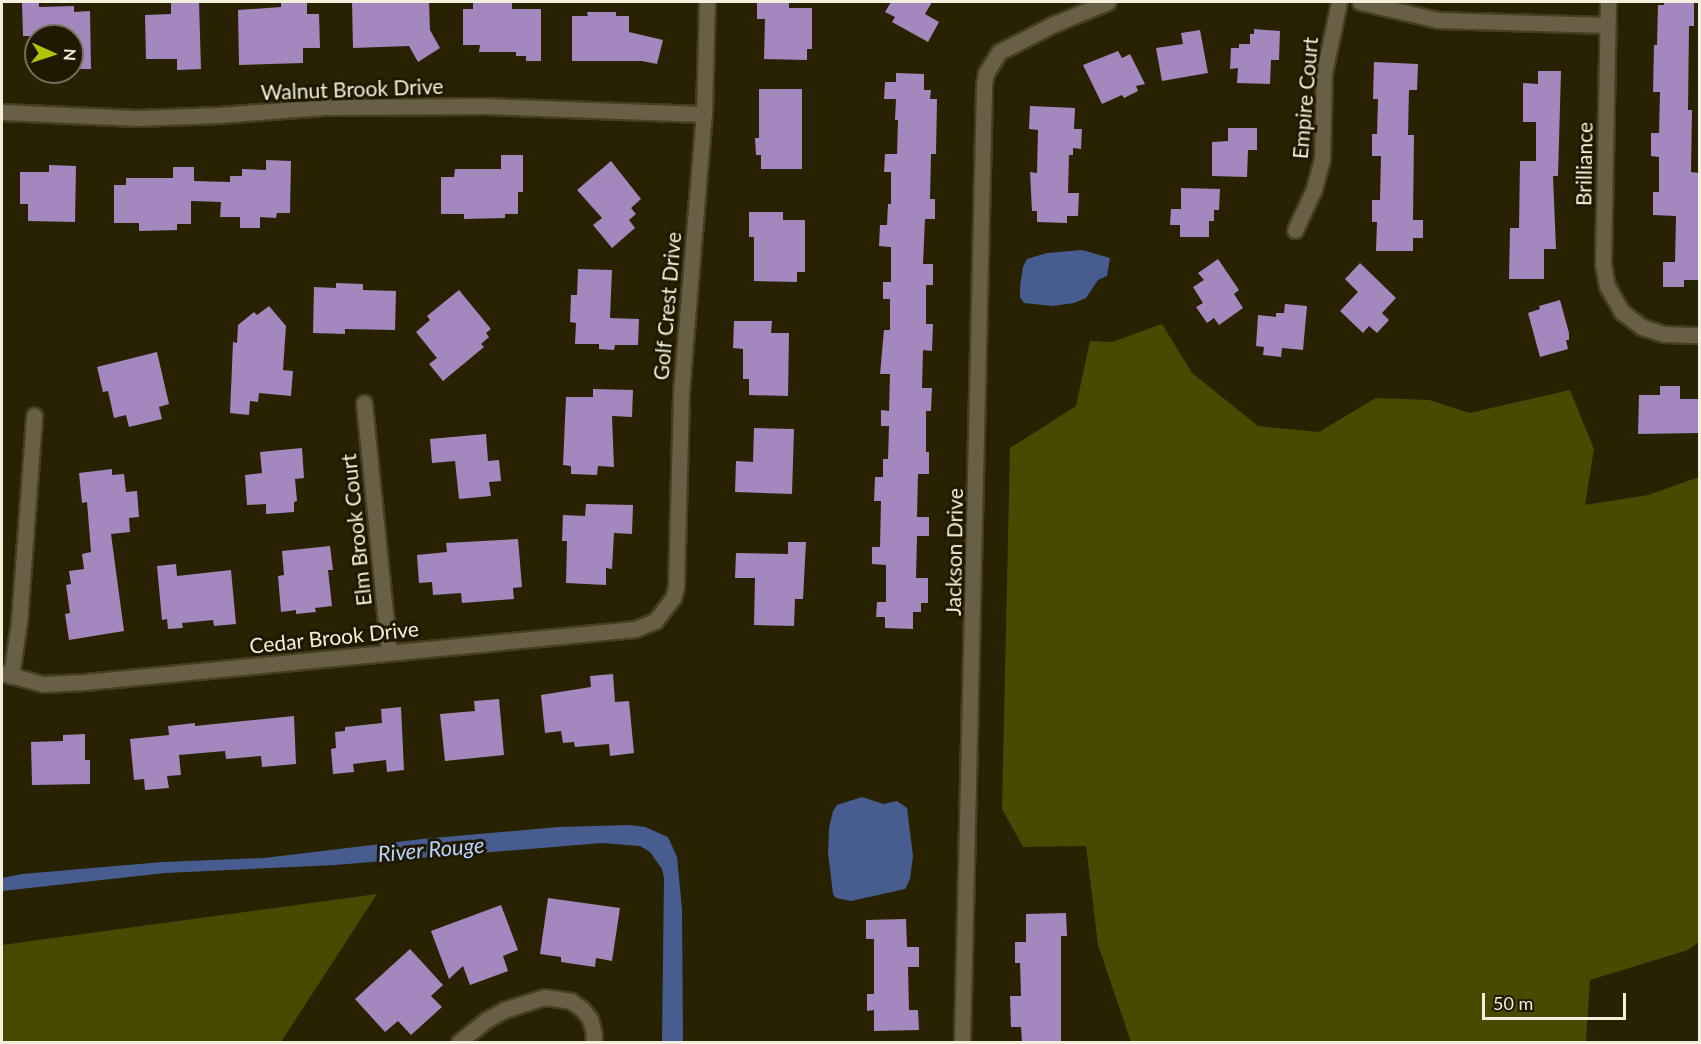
<!DOCTYPE html>
<style>
body{margin:0}
#map{position:relative;width:1701px;height:1044px;overflow:hidden;background:#282203;font-family:Lato,sans-serif}
div>[style]{position:absolute}
.forest>*{inset:0;background:#494901}
.water>*{inset:0;background:#475d8f}
.building>*{inset:0;background:#a487bd}
.roads{filter:drop-shadow(2px 0 #443f22) drop-shadow(-2px 0 #443f22) drop-shadow(0 2px #443f22) drop-shadow(0 -2px #443f22)}
.minor>*{height:15px;margin:-7.5px;padding:0 7.5px;transform-origin:7.5px;border-radius:7.5px;background:#695f47}
span{translate:-50% -50%;white-space:nowrap;text-align:center;line-height:1.15;-webkit-text-stroke:6px #1e1900;paint-order:stroke}
.street-label{font-size:21px;color:#f2efdd}
.water-label{font-size:22px;color:#bad0ff;font-style:italic}
.frame{position:absolute;inset:0;border:3px solid #f2efdd;pointer-events:none}
.north{position:absolute;left:24px;top:24px;width:60px;height:60px;box-sizing:border-box;background:#1e1900;border:2px solid #736f58;border-radius:50%;rotate:93deg;font-size:16px;font-weight:700;line-height:24px;text-align:center;color:#f2efdd}
.north::after{content:'';display:block;margin:auto;width:21px;height:27px;background:#afc507;clip-path:polygon(50% 0,100% 100%,50% 72%,0 100%)}
.scale{position:absolute;left:1482px;top:993px;width:144px;height:27px;box-sizing:border-box;border:3px solid #f2efdd;border-top:0;padding-left:8px;font-size:18px;line-height:21px;white-space:nowrap;color:#f2efdd;-webkit-text-stroke:4px #1e1900;paint-order:stroke}
</style>
<div id="map">
<div class="forest">
<div style="clip-path:polygon(1162px 324px,1192px 373px,1258px 426px,1319px 432px,1376px 398px,1429px 400px,1470px 413px,1570px 390px,1594px 449px,1585px 505px,1648px 495px,1699px 477px,1699px 942px,1688px 950px,1590px 980px,1586px 1042px,1131px 1042px,1098px 945px,1086px 846px,1023px 847px,1002px 809px,1010px 448px,1076px 406px,1090px 341px,1112px 342px)"></div>
<div style="clip-path:polygon(377px 894px,281px 1042px,2px 1042px,2px 945px)"></div>
</div>
<div class="water">
<div style="clip-path:polygon(1082px 250px,1110px 258px,1107px 276px,1098px 280px,1086px 298px,1074px 303px,1052px 306px,1024px 303px,1020px 297px,1020px 286px,1023px 267px,1027px 259px,1047px 253px)"></div>
<div style="clip-path:polygon(862px 797px,884px 804px,897px 801px,907px 808px,913px 856px,910px 879px,905px 889px,851px 901px,836px 898px,833px 894px,828px 853px,829px 828px,833px 811px,837px 805px)"></div>
<div style="clip-path:polygon(630px 825px,645px 827px,668px 837px,677px 857px,682px 909px,683px 1042px,662px 1042px,664px 878px,662px 869px,650px 852px,640px 846px,602px 843px,335px 865px,165px 873px,2px 891px,2px 878px,22px 874px,163px 862px,264px 858px,422px 839px,558px 827px)"></div>
</div>
<div class="building">
<div style="clip-path:polygon(22px 2px,39px 2px,39px 7px,74px 6px,74px 12px,90px 11px,91px 69px,72px 69px,72px 36px,23px 36px)"></div>
<div style="clip-path:polygon(171px 2px,199px 2px,201px 69px,177px 70px,177px 59px,146px 59px,145px 15px,171px 14px)"></div>
<div style="clip-path:polygon(281px 2px,307px 2px,307px 14px,319px 14px,320px 48px,303px 48px,303px 63px,239px 65px,238px 10px,281px 7px)"></div>
<div style="clip-path:polygon(352px 2px,429px 2px,430px 30px,440px 48px,418px 62px,409px 46px,353px 48px)"></div>
<div style="clip-path:polygon(473px 2px,512px 2px,512px 9px,541px 9px,541px 61px,526px 61px,526px 56px,516px 56px,516px 52px,479px 52px,480px 45px,463px 45px,463px 9px,473px 9px)"></div>
<div style="clip-path:polygon(757px 2px,789px 2px,789px 8px,812px 8px,812px 49px,807px 49px,807px 60px,764px 59px,765px 19px,757px 19px)"></div>
<div style="clip-path:polygon(891px 2px,932px 2px,925px 14px,939px 22px,928px 42px,892px 22px,895px 17px,885px 12px)"></div>
<div style="clip-path:polygon(1664px 2px,1694px 2px,1694px 26px,1689px 26px,1688px 110px,1692px 110px,1691px 172px,1700px 173px,1700px 280px,1684px 280px,1684px 287px,1663px 287px,1663px 262px,1675px 262px,1676px 216px,1653px 215px,1653px 192px,1659px 192px,1659px 157px,1651px 156px,1651px 133px,1659px 133px,1660px 92px,1653px 92px,1654px 45px,1657px 45px,1658px 5px,1664px 5px)"></div>
<div style="clip-path:polygon(587px 12px,616px 12px,616px 16px,629px 16px,629px 32px,663px 40px,657px 64px,642px 61px,572px 61px,572px 16px,588px 16px)"></div>
<div style="clip-path:polygon(1254px 29px,1280px 31px,1279px 60px,1271px 60px,1270px 84px,1237px 83px,1238px 68px,1230px 69px,1231px 48px,1239px 48px,1239px 44px,1250px 44px,1250px 34px,1254px 34px)"></div>
<div style="clip-path:polygon(1200px 30px,1208px 73px,1162px 81px,1156px 48px,1183px 44px,1181px 33px)"></div>
<div style="clip-path:polygon(1118px 51px,1122px 58px,1130px 54px,1145px 84px,1136px 86px,1138px 91px,1124px 98px,1122px 95px,1102px 104px,1083px 65px)"></div>
<div style="clip-path:polygon(1374px 62px,1418px 64px,1417px 90px,1409px 90px,1408px 135px,1414px 135px,1413px 220px,1423px 220px,1423px 238px,1413px 238px,1413px 251px,1376px 251px,1377px 222px,1372px 222px,1372px 200px,1380px 200px,1381px 156px,1372px 156px,1372px 134px,1377px 134px,1378px 99px,1373px 99px)"></div>
<div style="clip-path:polygon(1538px 71px,1561px 71px,1558px 176px,1553px 176px,1556px 249px,1544px 249px,1544px 279px,1509px 279px,1510px 228px,1519px 228px,1520px 161px,1536px 161px,1536px 122px,1523px 122px,1523px 83px,1538px 84px)"></div>
<div style="clip-path:polygon(896px 73px,924px 74px,924px 90px,931px 90px,930px 99px,937px 99px,936px 154px,931px 154px,930px 199px,935px 199px,935px 219px,925px 219px,923px 264px,933px 264px,933px 285px,926px 285px,926px 324px,933px 324px,932px 351px,923px 350px,922px 388px,932px 388px,931px 411px,926px 411px,926px 452px,929px 452px,929px 474px,918px 474px,917px 517px,929px 517px,929px 536px,917px 536px,916px 578px,928px 578px,928px 603px,921px 603px,921px 612px,913px 612px,913px 629px,885px 628px,885px 617px,876px 617px,877px 602px,886px 602px,886px 565px,872px 564px,872px 547px,880px 547px,881px 501px,874px 501px,875px 477px,883px 477px,883px 459px,888px 459px,889px 426px,881px 426px,881px 410px,889px 411px,890px 374px,880px 374px,884px 330px,890px 330px,890px 299px,883px 299px,883px 282px,891px 282px,891px 247px,879px 246px,880px 225px,887px 225px,888px 204px,891px 204px,891px 172px,884px 172px,885px 154px,897px 154px,898px 120px,895px 120px,896px 99px,884px 99px,885px 82px,896px 82px)"></div>
<div style="clip-path:polygon(759px 89px,802px 89px,802px 169px,761px 169px,761px 155px,756px 155px,755px 138px,759px 138px)"></div>
<div style="clip-path:polygon(1030px 106px,1075px 108px,1074px 129px,1082px 129px,1081px 149px,1073px 148px,1073px 155px,1069px 155px,1068px 193px,1079px 193px,1078px 216px,1067px 216px,1067px 223px,1037px 222px,1037px 211px,1032px 211px,1030px 172px,1037px 173px,1038px 130px,1029px 129px)"></div>
<div style="clip-path:polygon(1228px 128px,1257px 128px,1257px 150px,1248px 150px,1247px 177px,1212px 176px,1212px 142px,1228px 141px)"></div>
<div style="clip-path:polygon(501px 155px,523px 155px,523px 192px,518px 192px,518px 214px,505px 214px,505px 218px,464px 219px,464px 214px,441px 214px,441px 177px,454px 177px,455px 169px,501px 169px)"></div>
<div style="clip-path:polygon(266px 160px,291px 161px,290px 213px,277px 213px,276px 218px,260px 217px,260px 228px,240px 228px,240px 217px,220px 217px,221px 202px,191px 201px,191px 224px,177px 224px,177px 230px,139px 231px,139px 223px,114px 223px,114px 185px,126px 185px,126px 178px,173px 178px,173px 167px,194px 167px,194px 181px,230px 182px,230px 176px,242px 176px,242px 169px,266px 170px)"></div>
<div style="clip-path:polygon(611px 161px,641px 199px,631px 208px,636px 214px,629px 220px,635px 228px,612px 248px,593px 225px,602px 218px,577px 190px)"></div>
<div style="clip-path:polygon(49px 165px,76px 166px,75px 222px,28px 221px,28px 204px,20px 204px,20px 172px,49px 172px)"></div>
<div style="clip-path:polygon(1181px 188px,1220px 189px,1219px 210px,1214px 210px,1214px 221px,1209px 221px,1209px 237px,1180px 237px,1180px 225px,1170px 225px,1171px 209px,1181px 209px)"></div>
<div style="clip-path:polygon(749px 212px,783px 212px,783px 220px,805px 220px,805px 272px,797px 272px,797px 282px,754px 281px,754px 237px,749px 237px)"></div>
<div style="clip-path:polygon(1218px 259px,1239px 290px,1234px 294px,1243px 308px,1219px 325px,1214px 318px,1207px 323px,1196px 307px,1203px 303px,1193px 287px,1204px 280px,1198px 273px)"></div>
<div style="clip-path:polygon(1360px 263px,1396px 298px,1382px 313px,1389px 320px,1377px 333px,1369px 326px,1363px 333px,1340px 311px,1358px 292px,1345px 279px)"></div>
<div style="clip-path:polygon(578px 269px,612px 270px,610px 318px,639px 319px,638px 345px,615px 345px,614px 350px,599px 349px,599px 344px,575px 344px,576px 323px,570px 322px,571px 295px,577px 295px)"></div>
<div style="clip-path:polygon(336px 283px,363px 284px,363px 290px,396px 291px,395px 330px,345px 329px,345px 334px,313px 333px,314px 287px,336px 288px)"></div>
<div style="clip-path:polygon(459px 290px,491px 329px,486px 333px,489px 337px,481px 344px,484px 347px,443px 381px,429px 364px,437px 358px,416px 332px,430px 320px,427px 316px)"></div>
<div style="clip-path:polygon(1560px 300px,1569px 333px,1569px 340px,1566px 340px,1568px 349px,1540px 357px,1528px 313px,1540px 309px,1539px 306px)"></div>
<div style="clip-path:polygon(1285px 304px,1307px 306px,1303px 350px,1282px 348px,1281px 357px,1263px 355px,1264px 347px,1256px 346px,1258px 315px,1276px 317px,1276px 313px,1284px 313px)"></div>
<div style="clip-path:polygon(269px 306px,286px 326px,283px 370px,293px 371px,291px 396px,259px 393px,258px 402px,250px 401px,249px 415px,230px 413px,233px 342px,237px 343px,238px 325px,254px 312px,257px 315px)"></div>
<div style="clip-path:polygon(734px 321px,772px 321px,771px 333px,789px 333px,788px 396px,749px 395px,749px 379px,743px 379px,743px 349px,733px 348px)"></div>
<div style="clip-path:polygon(157px 352px,169px 404px,159px 407px,162px 419px,129px 427px,126px 415px,114px 418px,108px 391px,103px 392px,97px 367px)"></div>
<div style="clip-path:polygon(1660px 386px,1680px 386px,1680px 399px,1700px 399px,1700px 433px,1638px 434px,1639px 395px,1660px 395px)"></div>
<div style="clip-path:polygon(593px 389px,633px 390px,632px 417px,612px 416px,614px 467px,598px 466px,597px 475px,571px 474px,571px 466px,563px 465px,566px 397px,593px 397px)"></div>
<div style="clip-path:polygon(754px 428px,794px 429px,792px 494px,735px 492px,736px 461px,753px 462px)"></div>
<div style="clip-path:polygon(486px 434px,488px 461px,499px 460px,501px 481px,489px 482px,491px 496px,459px 499px,455px 461px,432px 463px,430px 439px)"></div>
<div style="clip-path:polygon(302px 448px,304px 478px,295px 479px,297px 501px,294px 502px,294px 512px,266px 514px,266px 504px,247px 505px,245px 475px,262px 473px,260px 452px)"></div>
<div style="clip-path:polygon(112px 469px,112px 475px,124px 474px,126px 492px,137px 491px,139px 517px,129px 518px,130px 532px,111px 534px,124px 631px,69px 640px,65px 614px,70px 613px,66px 585px,71px 584px,69px 571px,84px 569px,82px 554px,91px 552px,87px 502px,82px 503px,79px 473px)"></div>
<div style="clip-path:polygon(586px 504px,633px 505px,632px 534px,614px 533px,612px 569px,606px 568px,606px 585px,566px 583px,567px 541px,562px 541px,563px 515px,585px 516px)"></div>
<div style="clip-path:polygon(518px 539px,522px 587px,513px 588px,514px 599px,462px 603px,461px 593px,433px 595px,432px 582px,419px 583px,417px 555px,447px 552px,446px 543px)"></div>
<div style="clip-path:polygon(788px 542px,806px 542px,803px 599px,795px 599px,794px 626px,754px 625px,755px 578px,735px 578px,736px 553px,788px 554px)"></div>
<div style="clip-path:polygon(330px 546px,333px 570px,328px 570px,332px 606px,315px 608px,316px 612px,296px 614px,296px 610px,281px 612px,278px 576px,284px 575px,282px 551px)"></div>
<div style="clip-path:polygon(176px 564px,177px 576px,231px 570px,236px 624px,214px 626px,213px 620px,182px 623px,183px 628px,168px 629px,167px 619px,162px 620px,157px 566px)"></div>
<div style="clip-path:polygon(613px 674px,615px 702px,629px 701px,634px 753px,610px 756px,609px 744px,575px 747px,574px 742px,563px 743px,561px 731px,545px 733px,541px 695px,591px 687px,590px 676px)"></div>
<div style="clip-path:polygon(499px 699px,504px 755px,445px 761px,440px 714px,475px 711px,474px 701px)"></div>
<div style="clip-path:polygon(401px 707px,404px 770px,387px 772px,386px 760px,353px 764px,354px 772px,333px 774px,331px 749px,336px 748px,335px 732px,345px 731px,345px 727px,382px 723px,381px 709px)"></div>
<div style="clip-path:polygon(294px 716px,296px 764px,262px 767px,261px 756px,226px 759px,225px 751px,179px 755px,181px 775px,167px 776px,169px 788px,145px 790px,144px 779px,134px 780px,130px 739px,169px 735px,168px 726px,195px 723px,195px 726px)"></div>
<div style="clip-path:polygon(85px 734px,85px 760px,90px 760px,90px 784px,32px 785px,31px 742px,63px 741px,63px 735px)"></div>
<div style="clip-path:polygon(548px 898px,620px 908px,612px 961px,596px 958px,595px 967px,561px 962px,561px 957px,540px 954px)"></div>
<div style="clip-path:polygon(501px 905px,518px 950px,503px 956px,508px 971px,470px 985px,463px 966px,449px 979px,431px 931px)"></div>
<div style="clip-path:polygon(1066px 913px,1067px 936px,1061px 936px,1061px 1042px,1022px 1042px,1021px 1027px,1011px 1027px,1010px 996px,1021px 996px,1020px 963px,1015px 963px,1015px 942px,1026px 942px,1026px 914px)"></div>
<div style="clip-path:polygon(906px 919px,907px 947px,919px 947px,919px 967px,908px 967px,909px 1010px,918px 1010px,919px 1030px,874px 1031px,874px 1010px,867px 1011px,867px 994px,874px 994px,874px 939px,866px 939px,866px 920px)"></div>
<div style="clip-path:polygon(410px 949px,443px 985px,431px 996px,442px 1007px,411px 1035px,398px 1021px,385px 1032px,355px 999px)"></div>
</div>
<div class="roads">
<div class="minor">
<div style="left:1360px;top:2px;width:80px;rotate:13deg"></div>
<div style="left:1438px;top:20px;width:169px;rotate:1.7deg"></div>
<div style="left:1608px;top:2px;width:262px;rotate:91.1deg"></div>
<div style="left:1603px;top:264px;width:22px;rotate:80deg"></div>
<div style="left:1607px;top:286px;width:30px;rotate:60deg"></div>
<div style="left:1622px;top:312px;width:25px;rotate:37deg"></div>
<div style="left:1642px;top:327px;width:23px;rotate:18deg"></div>
<div style="left:1664px;top:334px;width:36px;rotate:2deg"></div>
<div style="left:2px;top:112px;width:135px;rotate:2.5deg"></div>
<div style="left:137px;top:118px;width:82px;rotate:-2.1deg"></div>
<div style="left:219px;top:115px;width:106px;rotate:-4.3deg"></div>
<div style="left:325px;top:107px;width:161px;rotate:-0.4deg"></div>
<div style="left:486px;top:106px;width:218px;rotate:2.1deg"></div>
<div style="left:1295px;top:230px;width:45px;rotate:-65.1deg"></div>
<div style="left:1314px;top:189px;width:30px;rotate:-75deg"></div>
<div style="left:1322px;top:160px;width:87px;rotate:-88.7deg"></div>
<div style="left:1324px;top:73px;width:73px;rotate:-78.1deg"></div>
<div style="left:364px;top:403px;width:250px;rotate:84.3deg"></div>
<div style="left:2px;top:673px;width:42px;rotate:15deg"></div>
<div style="left:43px;top:684px;width:42px;rotate:-2.7deg"></div>
<div style="left:85px;top:682px;width:553px;rotate:-5.5deg"></div>
<div style="left:635px;top:629px;width:22px;rotate:-22deg"></div>
<div style="left:655px;top:621px;width:29px;rotate:-52deg"></div>
<div style="left:673px;top:598px;width:11px;rotate:-75deg"></div>
<div style="left:676px;top:587px;width:195px;rotate:-88.5deg"></div>
<div style="left:681px;top:392px;width:279px;rotate:-85.3deg"></div>
<div style="left:704px;top:114px;width:112px;rotate:-88.5deg"></div>
<div style="left:11px;top:676px;width:55px;rotate:-81.6deg"></div>
<div style="left:19px;top:622px;width:207px;rotate:-85.8deg"></div>
<div style="left:459px;top:1042px;width:35px;rotate:-39deg"></div>
<div style="left:486px;top:1020px;width:21px;rotate:-29deg"></div>
<div style="left:504px;top:1010px;width:42px;rotate:-18deg"></div>
<div style="left:544px;top:997px;width:27px;rotate:8deg"></div>
<div style="left:571px;top:1001px;width:14px;rotate:36deg"></div>
<div style="left:582px;top:1009px;width:13px;rotate:51deg"></div>
<div style="left:590px;top:1019px;width:16px;rotate:75deg"></div>
<div style="left:594px;top:1034px;width:8px;rotate:97deg"></div>
<div style="left:962px;top:1042px;width:958px;rotate:-88.68deg"></div>
<div style="left:984px;top:84px;width:11px;rotate:-80deg"></div>
<div style="left:986px;top:73px;width:25px;rotate:-58deg"></div>
<div style="left:999px;top:52px;width:62px;rotate:-27deg"></div>
<div style="left:1054px;top:24px;width:58px;rotate:-22.2deg"></div>
</div>
</div>
<div class="street-label">
<span style="left:352px;top:89px;rotate:-2deg">Walnut Brook Drive</span>
<span style="left:1305px;top:98px;rotate:-85deg">Empire Court</span>
<span style="left:1584px;top:164px;rotate:-89deg">Brilliance</span>
<span style="left:667px;top:306px;rotate:-85deg">Golf Crest Drive</span>
<span style="left:356px;top:530px;rotate:-96deg">Elm Brook Court</span>
<span style="left:954px;top:552px;rotate:-89deg">Jackson Drive</span>
<span style="left:334px;top:637px;rotate:-6deg">Cedar Brook Drive</span>
</div>
<div class="water-label">
<span style="left:431px;top:849px;rotate:-5deg">River Rouge</span>
</div>
<div class="frame"></div>
<div class="north">N</div>
<div class="scale">50 m</div>
</div>
